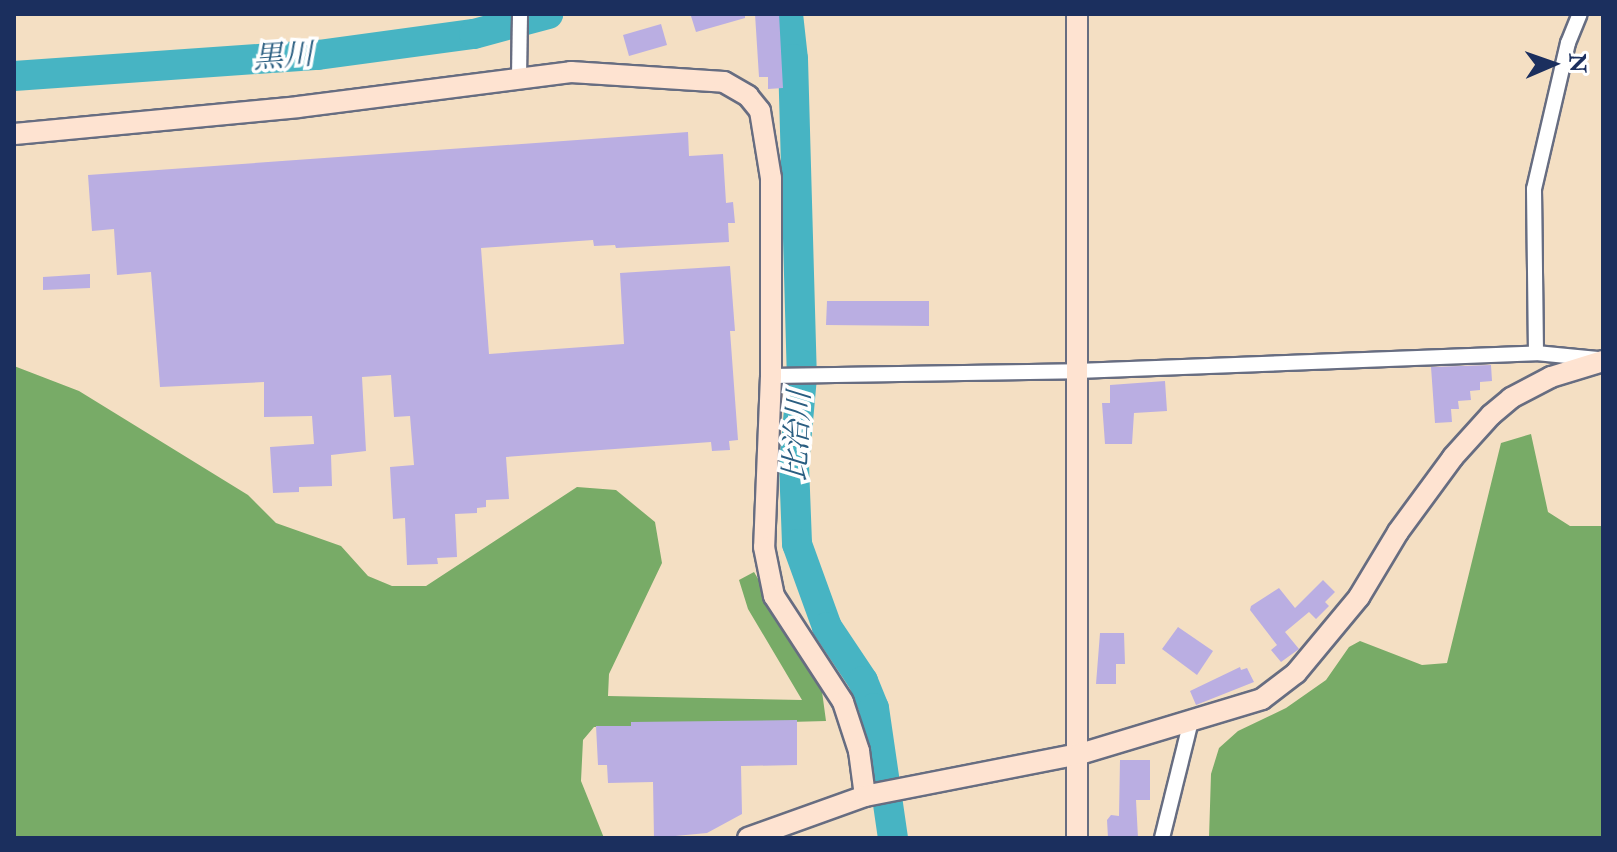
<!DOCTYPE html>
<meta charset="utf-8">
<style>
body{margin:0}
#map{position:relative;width:1617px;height:852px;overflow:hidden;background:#f4dfc3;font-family:"IM FELL Double Pica","Noto Serif JP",serif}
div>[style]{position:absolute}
.forest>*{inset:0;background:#78ab67}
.river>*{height:30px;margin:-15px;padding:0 15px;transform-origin:15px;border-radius:15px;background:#47b4c3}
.building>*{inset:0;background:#baaee2}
.roads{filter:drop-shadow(2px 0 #676d81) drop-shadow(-2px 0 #676d81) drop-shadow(0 2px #676d81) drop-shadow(0 -2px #676d81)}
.street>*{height:14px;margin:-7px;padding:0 7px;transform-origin:7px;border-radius:7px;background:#fff}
.secondary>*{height:20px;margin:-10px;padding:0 10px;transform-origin:10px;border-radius:10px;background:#fee3d1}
span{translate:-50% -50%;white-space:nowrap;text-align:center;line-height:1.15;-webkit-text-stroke:7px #fff;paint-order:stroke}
.water-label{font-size:30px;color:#2a5e81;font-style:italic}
.frame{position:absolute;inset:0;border:16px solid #1b2f5e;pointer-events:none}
.north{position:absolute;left:1513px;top:24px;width:80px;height:80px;-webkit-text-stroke:6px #fff;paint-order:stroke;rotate:88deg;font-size:22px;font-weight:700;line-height:32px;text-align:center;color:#1b2f5e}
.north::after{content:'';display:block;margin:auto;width:28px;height:36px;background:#1b2f5e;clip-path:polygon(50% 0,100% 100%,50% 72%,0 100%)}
</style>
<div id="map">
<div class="forest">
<div style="clip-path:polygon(14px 366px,79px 391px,248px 495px,276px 523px,341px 546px,368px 576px,392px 586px,426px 586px,577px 487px,616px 490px,655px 522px,662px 563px,609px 674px,608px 696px,802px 700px,748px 609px,739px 580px,754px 572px,821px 684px,826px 721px,594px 727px,583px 740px,581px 781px,604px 838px,14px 838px)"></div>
<div style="clip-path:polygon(1531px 434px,1548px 512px,1570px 526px,1603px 526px,1603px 838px,1209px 838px,1211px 774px,1219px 748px,1238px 731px,1286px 708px,1326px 680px,1349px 647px,1360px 641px,1422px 665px,1447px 663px,1501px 443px)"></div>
</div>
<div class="river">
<div style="left:788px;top:14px;width:45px;rotate:83.7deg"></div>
<div style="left:793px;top:59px;width:318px;rotate:88.4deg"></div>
<div style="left:802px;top:377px;width:88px;rotate:95.2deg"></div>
<div style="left:794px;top:465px;width:79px;rotate:87.8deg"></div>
<div style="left:797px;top:544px;width:88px;rotate:70.1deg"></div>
<div style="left:827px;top:627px;width:65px;rotate:56.3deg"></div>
<div style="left:863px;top:681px;width:29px;rotate:68deg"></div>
<div style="left:874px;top:708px;width:131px;rotate:81.7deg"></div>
<div style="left:14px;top:76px;width:305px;rotate:-4deg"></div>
<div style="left:318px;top:55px;width:157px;rotate:-7.7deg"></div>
<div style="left:474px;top:34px;width:77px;rotate:-15.1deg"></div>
</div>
<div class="building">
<div style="clip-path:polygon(702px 14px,745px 14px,745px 18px,696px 32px,691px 16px)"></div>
<div style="clip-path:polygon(755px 14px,779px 14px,783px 88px,768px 89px,768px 77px,759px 77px)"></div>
<div style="clip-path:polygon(661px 24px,667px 45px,629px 56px,623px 35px)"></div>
<div style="clip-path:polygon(688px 132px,689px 156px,723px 154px,726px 203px,733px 202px,735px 223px,728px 223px,729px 242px,616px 248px,615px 245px,594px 246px,593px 240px,481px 248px,489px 354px,624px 344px,620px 273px,730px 266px,735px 331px,730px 331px,738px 440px,729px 441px,730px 450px,712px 451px,711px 442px,506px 457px,509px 499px,486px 500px,486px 507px,477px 508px,477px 513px,455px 514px,457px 557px,437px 558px,438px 564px,407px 565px,405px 518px,393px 519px,390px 467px,414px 465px,410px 416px,394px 417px,391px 375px,362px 377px,366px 451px,331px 455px,332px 486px,299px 487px,299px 492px,273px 493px,270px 447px,314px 444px,312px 416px,264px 417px,264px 382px,160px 387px,151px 272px,117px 275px,114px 229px,92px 231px,88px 175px)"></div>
<div style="clip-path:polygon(90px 274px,90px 288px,43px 290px,43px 277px)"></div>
<div style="clip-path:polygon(827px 301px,929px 301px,929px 326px,826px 325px)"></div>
<div style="clip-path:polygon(1491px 365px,1492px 381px,1480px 382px,1480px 390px,1470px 391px,1471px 400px,1458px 401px,1459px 409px,1451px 409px,1452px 422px,1435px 423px,1431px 367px)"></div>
<div style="clip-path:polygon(1165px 381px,1167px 411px,1134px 413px,1132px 444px,1105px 444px,1102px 403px,1110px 403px,1110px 385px)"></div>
<div style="clip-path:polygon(1323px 580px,1335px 592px,1325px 602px,1329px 606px,1316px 619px,1309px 612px,1285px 632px,1299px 649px,1281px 662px,1271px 650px,1277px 645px,1250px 610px,1251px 606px,1279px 588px,1295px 608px)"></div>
<div style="clip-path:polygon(1178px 627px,1213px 651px,1197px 675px,1162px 649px)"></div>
<div style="clip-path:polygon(1100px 633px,1124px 633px,1125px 664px,1116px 664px,1116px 684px,1096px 684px)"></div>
<div style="clip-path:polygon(1240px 667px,1241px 670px,1247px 668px,1254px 682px,1196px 705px,1190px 691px)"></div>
<div style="clip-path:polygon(797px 720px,797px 765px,741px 766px,742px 814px,707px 833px,654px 838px,653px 782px,608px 783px,607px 765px,598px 765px,596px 726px,631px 726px,631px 722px)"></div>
<div style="clip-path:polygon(1120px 760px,1150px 760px,1150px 800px,1136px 800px,1138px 838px,1108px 838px,1107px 820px,1111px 815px,1119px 816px)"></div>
</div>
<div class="roads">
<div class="street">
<div style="left:519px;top:78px;width:64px;rotate:-89.1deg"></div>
<div style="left:1536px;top:353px;width:164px;rotate:-90.7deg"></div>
<div style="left:1534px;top:189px;width:150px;rotate:-76.9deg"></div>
<div style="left:1568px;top:43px;width:31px;rotate:-68deg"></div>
<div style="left:771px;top:376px;width:306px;rotate:-0.9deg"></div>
<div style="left:1077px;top:371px;width:459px;rotate:-2.2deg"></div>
<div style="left:1536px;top:353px;width:62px;rotate:5.5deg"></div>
<div style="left:1162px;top:838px;width:121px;rotate:-76.1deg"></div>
</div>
<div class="secondary">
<div style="left:1077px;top:14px;width:824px;rotate:90deg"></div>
<div style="left:14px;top:134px;width:285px;rotate:-5.4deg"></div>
<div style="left:298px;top:107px;width:275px;rotate:-7.3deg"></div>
<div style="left:571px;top:72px;width:153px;rotate:3.7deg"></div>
<div style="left:724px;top:82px;width:28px;rotate:30deg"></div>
<div style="left:748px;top:96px;width:19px;rotate:51deg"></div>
<div style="left:760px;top:111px;width:68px;rotate:80.7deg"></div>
<div style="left:771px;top:178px;width:198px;rotate:90deg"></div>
<div style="left:771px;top:376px;width:171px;rotate:92.3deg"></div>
<div style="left:764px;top:547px;width:50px;rotate:78.5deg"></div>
<div style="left:774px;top:596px;width:126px;rotate:56.9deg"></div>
<div style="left:843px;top:702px;width:52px;rotate:71.9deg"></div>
<div style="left:859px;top:751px;width:45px;rotate:82.4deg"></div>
<div style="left:748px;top:838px;width:124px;rotate:-19.7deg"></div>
<div style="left:865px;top:796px;width:219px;rotate:-11.1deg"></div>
<div style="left:1080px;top:754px;width:190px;rotate:-16.8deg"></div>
<div style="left:1262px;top:699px;width:43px;rotate:-37.4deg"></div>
<div style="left:1296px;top:673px;width:99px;rotate:-50.3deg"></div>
<div style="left:1359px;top:597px;width:76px;rotate:-59deg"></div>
<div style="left:1398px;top:532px;width:93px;rotate:-53.7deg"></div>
<div style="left:1453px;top:457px;width:57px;rotate:-47.9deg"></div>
<div style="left:1491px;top:415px;width:26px;rotate:-40deg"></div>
<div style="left:1511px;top:398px;width:45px;rotate:-27.7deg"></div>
<div style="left:1551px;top:377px;width:54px;rotate:-17.1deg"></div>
</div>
</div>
<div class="water-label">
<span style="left:283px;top:57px;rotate:-4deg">黒川</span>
<span style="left:798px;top:436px;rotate:-87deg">比治川</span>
</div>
<div class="frame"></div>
<div class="north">N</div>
</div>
